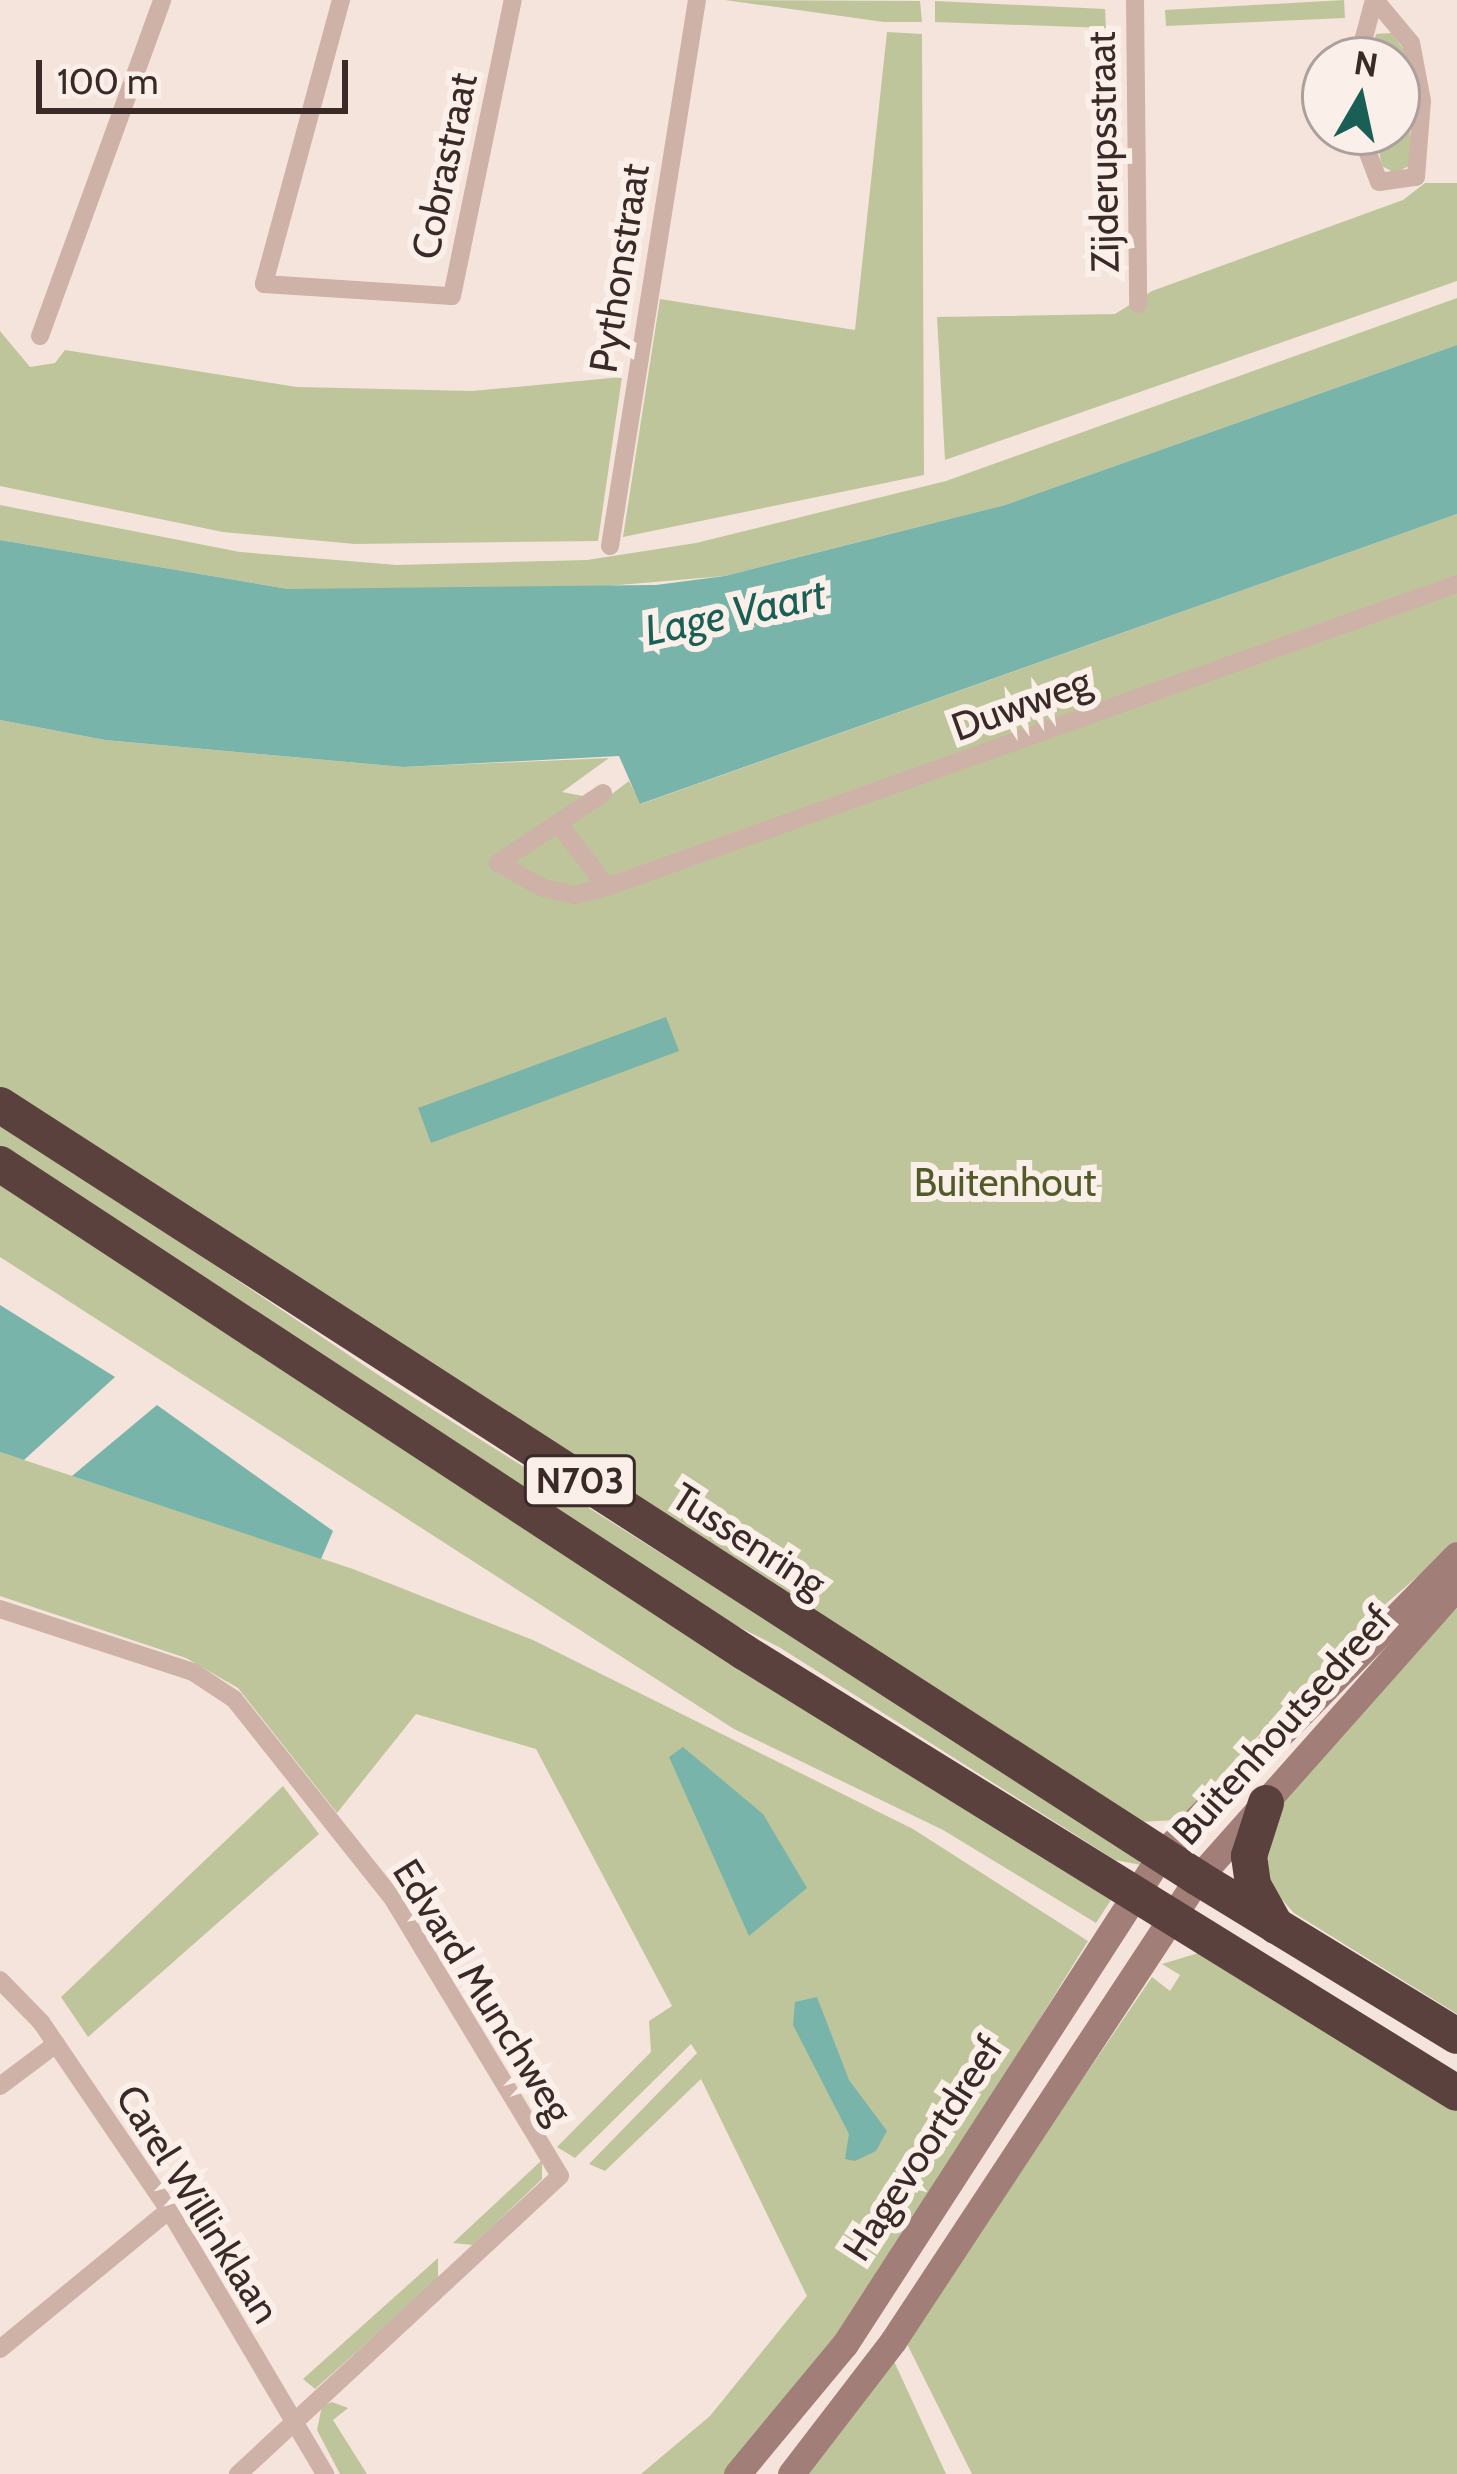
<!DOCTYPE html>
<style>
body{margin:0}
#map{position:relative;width:1457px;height:2474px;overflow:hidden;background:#f4e4dc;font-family:Cabin,sans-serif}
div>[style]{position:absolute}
.green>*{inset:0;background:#bfc59a}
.water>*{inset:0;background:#78b4aa}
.street>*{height:18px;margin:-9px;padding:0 9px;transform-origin:9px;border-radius:9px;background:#ceb1a7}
.secondary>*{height:27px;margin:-13.5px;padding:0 13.5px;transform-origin:13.5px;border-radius:13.5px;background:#a27e78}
.highway>*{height:36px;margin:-18px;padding:0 18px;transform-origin:18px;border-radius:18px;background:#5b413e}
span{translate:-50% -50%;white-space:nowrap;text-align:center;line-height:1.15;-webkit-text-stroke:12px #fbefe9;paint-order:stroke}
.shield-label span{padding:3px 9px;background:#fbefe9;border:3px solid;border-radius:9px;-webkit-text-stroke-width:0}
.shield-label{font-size:36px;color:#392a28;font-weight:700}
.street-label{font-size:39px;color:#392a28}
.park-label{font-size:39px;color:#525a29}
.water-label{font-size:42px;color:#1a5f55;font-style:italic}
.north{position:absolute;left:1301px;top:36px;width:120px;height:120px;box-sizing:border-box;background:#fbefe9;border:3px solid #ada09c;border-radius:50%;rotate:9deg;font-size:33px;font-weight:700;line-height:48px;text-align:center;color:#392a28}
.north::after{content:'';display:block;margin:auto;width:42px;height:54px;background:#1a5f55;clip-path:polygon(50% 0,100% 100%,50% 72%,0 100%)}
.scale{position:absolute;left:36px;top:60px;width:312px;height:54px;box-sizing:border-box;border:6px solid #392a28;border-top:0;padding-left:15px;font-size:36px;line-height:42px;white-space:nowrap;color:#392a28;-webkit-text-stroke:9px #fbefe9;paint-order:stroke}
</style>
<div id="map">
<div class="green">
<div style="clip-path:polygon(725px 0,920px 1px,922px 22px,884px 22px)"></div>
<div style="clip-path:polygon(1344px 0,1345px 18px,1166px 26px,1165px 10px)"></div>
<div style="clip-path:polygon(935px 1px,1105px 9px,1106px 28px,935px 22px)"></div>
<div style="clip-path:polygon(887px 32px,922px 34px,924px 475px,623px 537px,660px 299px,855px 330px)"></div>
<div style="clip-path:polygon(1392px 33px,1404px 50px,1411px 150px,1409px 166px,1395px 173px,1382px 166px,1375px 132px,1397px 132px,1397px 60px,1370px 60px,1376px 34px)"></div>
<div style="clip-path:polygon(1425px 183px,1457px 183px,1457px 281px,945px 460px,937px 317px,1115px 314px,1152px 291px,1403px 200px)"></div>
<div style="clip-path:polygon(1457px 298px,1457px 345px,1005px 505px,725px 576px,536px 592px,288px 589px,0 540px,0 505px,240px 552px,397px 565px,587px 560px,696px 543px,946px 481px)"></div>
<div style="clip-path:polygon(0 331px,30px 367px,55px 363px,65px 350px,297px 387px,472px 391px,622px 377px,598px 541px,355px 544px,223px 532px,0 486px)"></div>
<div style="clip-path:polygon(1457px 514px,1457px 1543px,1369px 1618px,1179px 1820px,1139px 1822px,0 1090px,0 720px,105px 740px,403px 767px,609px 758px,562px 792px,604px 800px,629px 781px,641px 804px)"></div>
<div style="clip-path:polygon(0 1121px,386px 1380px,1133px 1851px,1141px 1865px,1115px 1860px,779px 1647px,697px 1606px,0 1149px)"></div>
<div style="clip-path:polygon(0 1181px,750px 1670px,1111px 1900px,1096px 1923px,943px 1830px,734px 1729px,0 1257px)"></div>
<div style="clip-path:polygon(0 1452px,353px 1569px,533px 1640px,913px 1829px,1088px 1941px,850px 2325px,727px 2474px,641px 2474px,710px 2416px,807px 2296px,701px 2079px,605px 2171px,589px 2164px,697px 2053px,691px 2044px,575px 2158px,557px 2147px,651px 2052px,649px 2021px,672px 2006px,536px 1749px,416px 1714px,337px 1813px,238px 1688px,186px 1658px,0 1596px)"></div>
<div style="clip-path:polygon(1457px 1608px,1457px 2014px,1294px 1913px,1260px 1875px,1275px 1809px)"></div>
<div style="clip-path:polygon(283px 1786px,319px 1834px,88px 2037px,61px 1997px)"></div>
<div style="clip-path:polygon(1202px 1952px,1457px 2111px,1457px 2474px,972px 2474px,905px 2340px,1152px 1977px,1170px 1991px,1180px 1975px,1162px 1964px)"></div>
<div style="clip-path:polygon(542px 2160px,542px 2179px,473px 2245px,453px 2243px)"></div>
<div style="clip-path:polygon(438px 2258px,438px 2279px,315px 2389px,303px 2379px)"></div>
<div style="clip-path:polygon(893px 2359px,946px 2474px,800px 2474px)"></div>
<div style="clip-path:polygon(332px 2402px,348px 2408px,333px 2420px,367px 2474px,340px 2474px,317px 2430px,322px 2406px)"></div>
</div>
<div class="water">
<div style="clip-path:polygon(1457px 345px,1457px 514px,640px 804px,619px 756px,403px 767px,105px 740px,0 720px,0 540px,288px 589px,656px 585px,725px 576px,1005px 505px)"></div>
<div style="clip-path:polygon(666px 1017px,679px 1051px,431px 1143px,418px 1108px)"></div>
<div style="clip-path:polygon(0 1305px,115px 1377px,24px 1460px,0 1452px)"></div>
<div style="clip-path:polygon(157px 1405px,333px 1531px,321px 1559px,72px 1476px)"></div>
<div style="clip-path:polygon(683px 1747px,763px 1814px,807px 1888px,749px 1936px,669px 1757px)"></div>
<div style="clip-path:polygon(817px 1997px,849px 2080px,887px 2131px,876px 2151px,855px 2161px,845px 2159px,849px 2134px,793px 2025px,795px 2002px)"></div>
</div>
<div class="street">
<div style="left:341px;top:0;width:294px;rotate:105.2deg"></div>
<div style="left:264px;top:284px;width:188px;rotate:3.7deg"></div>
<div style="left:452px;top:296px;width:302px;rotate:-78.4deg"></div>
<div style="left:1135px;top:0;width:304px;rotate:89.4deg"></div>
<div style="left:1358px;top:60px;width:62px;rotate:-75.1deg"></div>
<div style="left:1360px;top:132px;width:53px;rotate:69.2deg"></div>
<div style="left:1379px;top:182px;width:37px;rotate:-8deg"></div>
<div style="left:1416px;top:177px;width:76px;rotate:-85.5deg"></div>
<div style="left:1422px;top:101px;width:59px;rotate:-100.7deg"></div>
<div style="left:1411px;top:43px;width:56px;rotate:-129.9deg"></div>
<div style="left:40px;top:336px;width:357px;rotate:-70deg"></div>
<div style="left:610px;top:546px;width:553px;rotate:-80.95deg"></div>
<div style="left:603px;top:793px;width:126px;rotate:146.3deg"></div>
<div style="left:498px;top:863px;width:51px;rotate:29.1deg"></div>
<div style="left:543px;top:888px;width:33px;rotate:12deg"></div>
<div style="left:575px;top:895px;width:33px;rotate:-14deg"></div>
<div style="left:607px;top:887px;width:902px;rotate:-19.62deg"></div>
<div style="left:558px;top:823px;width:81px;rotate:52.6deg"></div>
<div style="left:0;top:1609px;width:203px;rotate:18.1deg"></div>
<div style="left:193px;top:1672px;width:49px;rotate:33.4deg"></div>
<div style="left:234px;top:1699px;width:256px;rotate:51.5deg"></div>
<div style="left:393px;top:1899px;width:323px;rotate:58.9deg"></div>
<div style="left:560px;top:2176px;width:439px;rotate:137.2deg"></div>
<div style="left:0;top:1980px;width:59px;rotate:45.7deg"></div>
<div style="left:41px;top:2022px;width:227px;rotate:55.8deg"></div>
<div style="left:169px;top:2210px;width:307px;rotate:59.4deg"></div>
<div style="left:0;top:2086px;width:70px;rotate:-36.9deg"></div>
<div style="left:0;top:2349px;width:219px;rotate:-39.4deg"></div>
</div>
<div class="secondary">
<div style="left:737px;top:2474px;width:169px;rotate:-50.3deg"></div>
<div style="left:845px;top:2344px;width:582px;rotate:-57.13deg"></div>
<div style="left:1161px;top:1855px;width:421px;rotate:-45.4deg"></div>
<div style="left:791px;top:2474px;width:168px;rotate:-52.5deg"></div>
<div style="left:893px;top:2341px;width:554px;rotate:-56.63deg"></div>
<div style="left:1198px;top:1878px;width:390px;rotate:-48.4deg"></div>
</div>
<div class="highway">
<div style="left:0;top:1105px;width:1426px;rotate:32.83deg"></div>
<div style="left:1198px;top:1878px;width:303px;rotate:31.4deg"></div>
<div style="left:0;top:1164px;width:890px;rotate:33.26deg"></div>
<div style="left:744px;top:1652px;width:838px;rotate:31.74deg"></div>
<div style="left:1266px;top:1803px;width:56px;rotate:107.8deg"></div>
<div style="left:1249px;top:1856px;width:29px;rotate:82deg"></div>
<div style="left:1253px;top:1885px;width:47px;rotate:60.7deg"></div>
</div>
<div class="shield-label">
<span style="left:580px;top:1481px">N703</span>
</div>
<div class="street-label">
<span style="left:1103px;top:152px;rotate:-91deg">Zijderupsstraat</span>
<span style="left:444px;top:166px;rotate:-78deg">Cobrastraat</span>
<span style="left:619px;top:268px;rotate:-81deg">Pythonstraat</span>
<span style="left:1021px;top:704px;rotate:-20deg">Duwweg</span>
<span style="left:749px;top:1540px;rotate:33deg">Tussenring</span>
<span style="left:1282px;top:1725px;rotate:-48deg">Buitenhoutsedreef</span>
<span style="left:483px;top:1991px;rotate:58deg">Edvard Munchweg</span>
<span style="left:923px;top:2148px;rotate:-57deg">Hagevoortdreef</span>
<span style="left:198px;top:2204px;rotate:58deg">Carel Willinklaan</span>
</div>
<div class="park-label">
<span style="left:1005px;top:1182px">Buitenhout</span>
</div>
<div class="water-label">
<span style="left:735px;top:612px;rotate:-12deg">Lage Vaart</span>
</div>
<div class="north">N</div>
<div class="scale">100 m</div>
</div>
